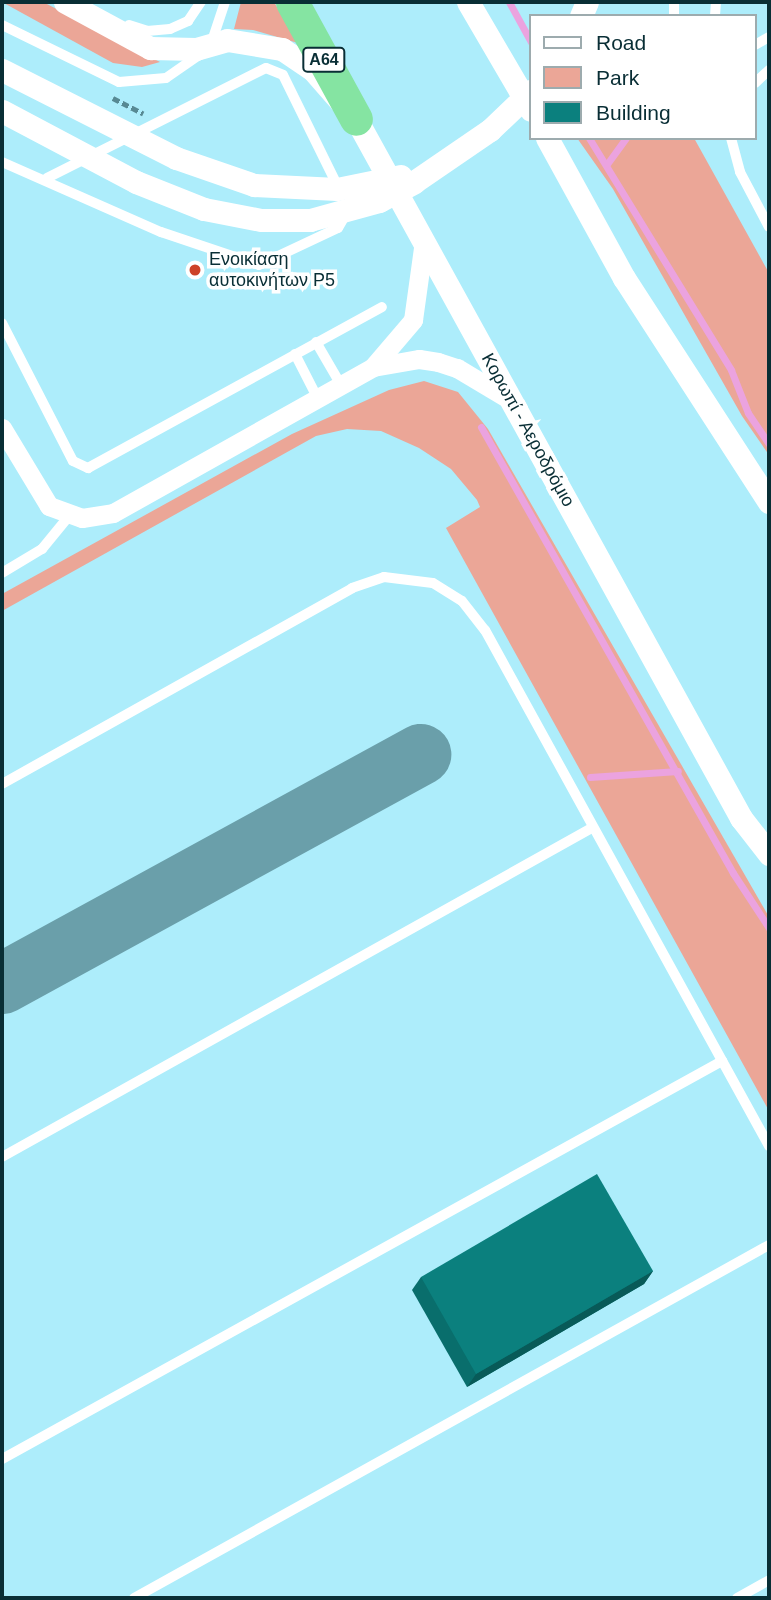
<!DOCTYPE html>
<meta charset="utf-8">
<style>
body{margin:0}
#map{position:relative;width:771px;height:1600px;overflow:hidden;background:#adedfb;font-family:Arial,sans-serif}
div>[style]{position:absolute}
.green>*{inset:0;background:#eba697}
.stream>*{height:7px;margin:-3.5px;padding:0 3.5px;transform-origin:3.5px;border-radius:3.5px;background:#eba3df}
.taxiway>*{height:61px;margin:-30.5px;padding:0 30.5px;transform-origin:30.5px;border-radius:30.5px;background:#6a9faa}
.path>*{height:4.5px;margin-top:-2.25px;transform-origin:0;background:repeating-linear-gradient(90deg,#578993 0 7px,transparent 0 10.5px)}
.service>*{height:10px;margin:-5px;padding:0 5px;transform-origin:5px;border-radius:5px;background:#fff}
.minor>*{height:19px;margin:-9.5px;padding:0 9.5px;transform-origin:9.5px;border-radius:9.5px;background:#fff}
.tertiary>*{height:23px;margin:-11.5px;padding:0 11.5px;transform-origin:11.5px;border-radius:11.5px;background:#fff}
.motorway>*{height:33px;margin:-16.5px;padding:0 16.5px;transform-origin:16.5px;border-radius:16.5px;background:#85e4a2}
.wall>*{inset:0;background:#096e6c}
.shaded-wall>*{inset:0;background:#085a58}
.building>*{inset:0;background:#0b807e}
.dots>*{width:19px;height:19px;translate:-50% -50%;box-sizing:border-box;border:4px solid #fff;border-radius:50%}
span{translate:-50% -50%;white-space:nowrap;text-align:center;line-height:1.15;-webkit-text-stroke:7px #fff;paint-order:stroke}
.shield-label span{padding:2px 5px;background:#fff;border:2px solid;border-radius:5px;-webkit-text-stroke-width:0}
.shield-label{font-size:16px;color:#092e35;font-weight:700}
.poi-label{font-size:18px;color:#092e35}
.left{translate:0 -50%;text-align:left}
.street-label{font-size:18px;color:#092e35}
.frame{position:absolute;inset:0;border:4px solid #092e35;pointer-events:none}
.legend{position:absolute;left:529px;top:14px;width:228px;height:126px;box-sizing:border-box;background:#fff;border:2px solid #9dabae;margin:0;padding:9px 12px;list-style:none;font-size:21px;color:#092e35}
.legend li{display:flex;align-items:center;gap:14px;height:35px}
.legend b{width:35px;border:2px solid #9dabae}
</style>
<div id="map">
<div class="green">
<div style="clip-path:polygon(2px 2px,43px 2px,160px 62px,142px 67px,113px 63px)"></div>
<div style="clip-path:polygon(241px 2px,274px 2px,298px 43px,253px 30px,234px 29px)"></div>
<div style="clip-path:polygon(577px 138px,694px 138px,769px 273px,769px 455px,742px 416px,613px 189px)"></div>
<div style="clip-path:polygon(424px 381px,458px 392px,488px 429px,769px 917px,769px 1111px,446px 528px,480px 507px,477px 500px,451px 469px,419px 448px,381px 431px,347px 429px,316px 436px,2px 611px,2px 594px,292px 434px,389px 390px)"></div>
</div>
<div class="stream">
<div style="left:509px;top:2px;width:46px;rotate:61.2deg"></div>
<div style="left:589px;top:138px;width:272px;rotate:58.5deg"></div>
<div style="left:731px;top:370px;width:46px;rotate:68.4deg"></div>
<div style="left:748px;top:413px;width:37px;rotate:56deg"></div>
<div style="left:607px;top:164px;width:32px;rotate:-54deg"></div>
<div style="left:481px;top:427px;width:512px;rotate:60.53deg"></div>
<div style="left:733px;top:873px;width:66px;rotate:56.8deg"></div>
<div style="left:590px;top:777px;width:88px;rotate:-3.9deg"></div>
</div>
<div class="taxiway">
<div style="left:2px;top:983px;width:477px;rotate:-28.7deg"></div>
</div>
<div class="path">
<div style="left:113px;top:98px;width:34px;rotate:27deg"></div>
</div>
<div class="service">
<div style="left:674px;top:16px;width:14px;rotate:-90deg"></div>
<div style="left:715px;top:16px;width:14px;rotate:-86deg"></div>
<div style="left:2px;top:25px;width:130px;rotate:26deg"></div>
<div style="left:119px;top:82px;width:47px;rotate:-4.9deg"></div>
<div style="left:166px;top:78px;width:44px;rotate:-34.8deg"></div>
<div style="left:129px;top:25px;width:19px;rotate:18deg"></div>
<div style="left:147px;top:31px;width:23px;rotate:-5deg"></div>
<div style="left:170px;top:29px;width:20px;rotate:-24deg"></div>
<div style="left:188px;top:21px;width:23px;rotate:-56deg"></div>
<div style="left:212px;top:41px;width:41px;rotate:-71.6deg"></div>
<div style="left:755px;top:45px;width:16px;rotate:-30deg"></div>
<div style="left:755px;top:83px;width:19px;rotate:-43deg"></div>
<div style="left:731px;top:138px;width:35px;rotate:75deg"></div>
<div style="left:740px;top:172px;width:62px;rotate:62.2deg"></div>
<div style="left:2px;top:162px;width:174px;rotate:23.8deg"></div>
<div style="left:161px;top:232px;width:103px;rotate:18.6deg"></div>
<div style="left:259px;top:265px;width:87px;rotate:-25.1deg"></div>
<div style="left:338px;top:228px;width:20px;rotate:-60deg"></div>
<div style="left:47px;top:178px;width:245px;rotate:-26.7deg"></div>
<div style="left:266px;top:68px;width:18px;rotate:22deg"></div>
<div style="left:283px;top:75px;width:127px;rotate:63.8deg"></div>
<div style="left:2px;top:323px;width:155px;rotate:62.8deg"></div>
<div style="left:73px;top:461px;width:17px;rotate:25deg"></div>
<div style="left:88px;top:468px;width:335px;rotate:-28.7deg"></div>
<div style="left:316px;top:342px;width:50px;rotate:59.8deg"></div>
<div style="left:295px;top:354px;width:48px;rotate:62.9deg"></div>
<div style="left:2px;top:573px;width:47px;rotate:-31deg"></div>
<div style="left:42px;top:549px;width:43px;rotate:-50.7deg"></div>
<div style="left:2px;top:784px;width:401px;rotate:-29.2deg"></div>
<div style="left:352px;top:588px;width:34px;rotate:-19deg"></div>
<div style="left:384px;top:577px;width:49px;rotate:7deg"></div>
<div style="left:433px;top:583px;width:34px;rotate:32deg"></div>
<div style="left:462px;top:601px;width:37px;rotate:52deg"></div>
<div style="left:485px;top:630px;width:589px;rotate:61.17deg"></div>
<div style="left:2px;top:1157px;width:676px;rotate:-29.15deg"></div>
<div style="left:2px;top:1459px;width:823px;rotate:-28.93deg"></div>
<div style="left:134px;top:1598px;width:727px;rotate:-29.07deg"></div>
<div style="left:737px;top:1598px;width:37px;rotate:-29deg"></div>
</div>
<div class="minor">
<div style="left:373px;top:367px;width:47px;rotate:-9.9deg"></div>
<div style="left:419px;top:359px;width:19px;rotate:9deg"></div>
<div style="left:438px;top:362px;width:20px;rotate:18deg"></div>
<div style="left:457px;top:368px;width:64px;rotate:31deg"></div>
<div style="left:2px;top:428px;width:91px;rotate:58.9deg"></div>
<div style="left:49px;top:506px;width:35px;rotate:20deg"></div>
<div style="left:82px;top:518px;width:31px;rotate:-9deg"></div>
<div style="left:113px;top:513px;width:298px;rotate:-29.3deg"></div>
<div style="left:373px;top:367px;width:62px;rotate:-49.6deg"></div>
<div style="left:413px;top:320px;width:80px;rotate:-82.1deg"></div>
</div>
<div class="tertiary">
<div style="left:65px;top:2px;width:97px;rotate:28.4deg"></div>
<div style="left:150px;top:48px;width:46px;rotate:1.2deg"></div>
<div style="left:196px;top:49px;width:32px;rotate:-16deg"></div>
<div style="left:227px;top:40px;width:56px;rotate:9.3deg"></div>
<div style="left:282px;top:49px;width:36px;rotate:34deg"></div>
<div style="left:312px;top:69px;width:67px;rotate:48.7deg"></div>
<div style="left:356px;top:119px;width:798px;rotate:61.15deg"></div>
<div style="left:741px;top:818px;width:46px;rotate:52.1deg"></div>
<div style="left:468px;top:2px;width:125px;rotate:59.7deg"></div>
<div style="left:581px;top:16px;width:15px;rotate:-67deg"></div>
<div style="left:2px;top:70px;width:195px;rotate:26.8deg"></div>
<div style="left:176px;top:158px;width:83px;rotate:19.1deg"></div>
<div style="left:254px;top:185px;width:83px;rotate:2.8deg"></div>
<div style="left:337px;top:189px;width:65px;rotate:-11.5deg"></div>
<div style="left:2px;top:111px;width:152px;rotate:27.9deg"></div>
<div style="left:136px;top:182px;width:73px;rotate:21.7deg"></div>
<div style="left:204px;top:209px;width:58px;rotate:10.9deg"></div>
<div style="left:261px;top:220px;width:49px"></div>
<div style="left:310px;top:220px;width:72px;rotate:-15.4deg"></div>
<div style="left:379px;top:201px;width:40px;rotate:-28deg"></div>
<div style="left:414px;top:182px;width:92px;rotate:-34.4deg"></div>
<div style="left:490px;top:130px;width:57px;rotate:-43.6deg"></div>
<div style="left:547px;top:138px;width:160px;rotate:61.2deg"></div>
<div style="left:624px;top:278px;width:267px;rotate:57.1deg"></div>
</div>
<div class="motorway">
<div style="left:292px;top:2px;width:133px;rotate:61.3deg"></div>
</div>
<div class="wall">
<div style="clip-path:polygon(653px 1271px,644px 1284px,467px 1387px,412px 1290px,421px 1277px)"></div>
</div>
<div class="shaded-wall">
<div style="clip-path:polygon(653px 1271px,644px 1284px,467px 1387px,476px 1374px)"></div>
</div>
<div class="building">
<div style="clip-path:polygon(597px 1174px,653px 1271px,476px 1374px,421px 1277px)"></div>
</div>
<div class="dots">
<div style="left:195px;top:270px;background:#cd4228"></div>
</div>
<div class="shield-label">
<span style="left:324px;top:60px">Α64</span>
</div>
<div class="poi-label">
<span class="left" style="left:209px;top:270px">Ενοικίαση<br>αυτοκινήτων P5</span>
</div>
<div class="street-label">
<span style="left:528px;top:430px;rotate:61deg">Κορωπί - Αεροδρόμιο</span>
</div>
<div class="frame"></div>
<ul class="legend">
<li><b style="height:9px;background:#fff"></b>Road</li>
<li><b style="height:19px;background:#eba697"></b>Park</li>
<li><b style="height:19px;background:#0b807e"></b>Building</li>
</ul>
</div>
